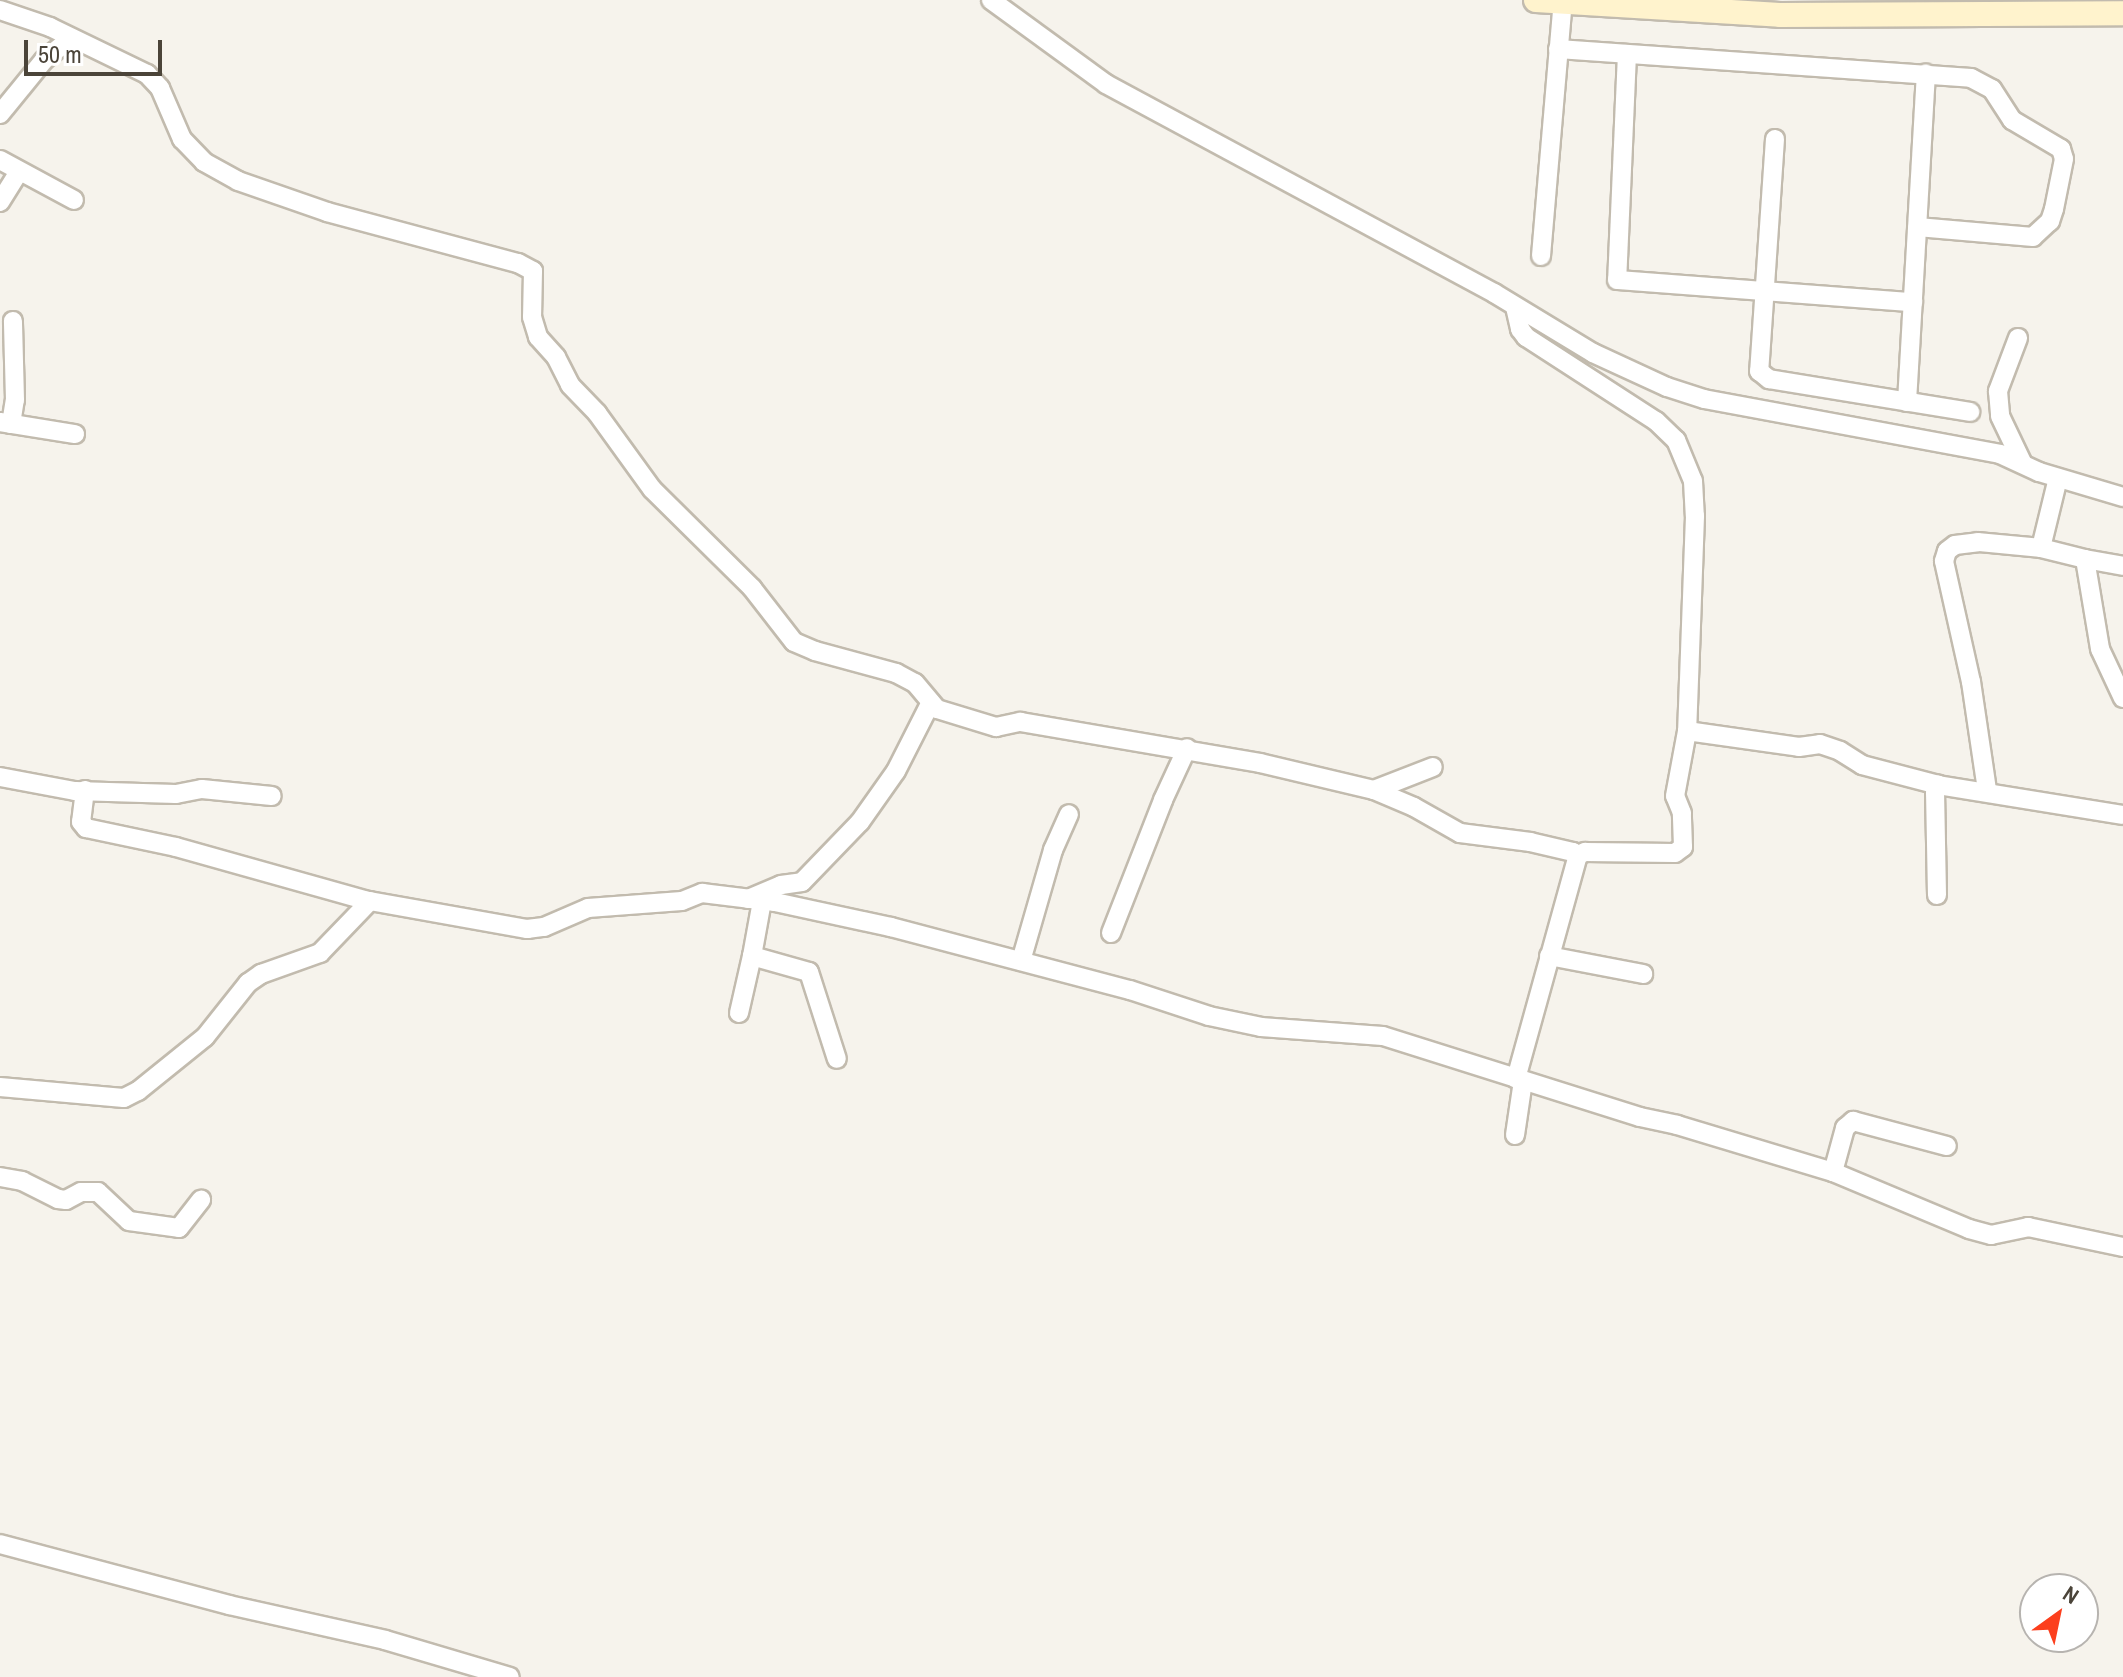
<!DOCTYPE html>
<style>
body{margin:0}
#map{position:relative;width:2123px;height:1677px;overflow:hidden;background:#f6f3ec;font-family:"Archivo Narrow",sans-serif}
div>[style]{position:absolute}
.roads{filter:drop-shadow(2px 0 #c2bbae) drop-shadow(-2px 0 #c2bbae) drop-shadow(0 2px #c2bbae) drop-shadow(0 -2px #c2bbae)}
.street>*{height:18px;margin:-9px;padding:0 9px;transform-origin:9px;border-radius:9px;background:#fff}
.secondary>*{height:24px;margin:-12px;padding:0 12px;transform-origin:12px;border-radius:12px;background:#fff3cd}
span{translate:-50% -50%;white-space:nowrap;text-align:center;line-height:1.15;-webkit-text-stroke:6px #fff;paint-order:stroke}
.north{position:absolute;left:2019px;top:1573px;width:80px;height:80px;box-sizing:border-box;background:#fff;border:2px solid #b7b4b0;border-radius:50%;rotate:33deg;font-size:22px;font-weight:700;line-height:32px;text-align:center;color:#4b4439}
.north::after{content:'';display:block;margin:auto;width:28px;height:36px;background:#fc3f1d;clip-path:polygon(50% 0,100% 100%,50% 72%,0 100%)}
.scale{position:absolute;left:24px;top:40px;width:138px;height:36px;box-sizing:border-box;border:4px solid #4b4439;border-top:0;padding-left:10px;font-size:24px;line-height:28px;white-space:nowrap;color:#4b4439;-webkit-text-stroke:6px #fff;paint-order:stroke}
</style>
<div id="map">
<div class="roads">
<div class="street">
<div style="left:991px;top:0;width:142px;rotate:36.1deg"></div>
<div style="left:1106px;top:84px;width:441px;rotate:28.3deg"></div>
<div style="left:1494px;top:293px;width:116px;rotate:31.2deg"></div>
<div style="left:1593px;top:353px;width:81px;rotate:24.7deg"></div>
<div style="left:1667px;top:387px;width:39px;rotate:18deg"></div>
<div style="left:1704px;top:399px;width:301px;rotate:10.5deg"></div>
<div style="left:2000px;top:454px;width:43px;rotate:24.8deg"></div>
<div style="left:2039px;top:472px;width:88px;rotate:16.6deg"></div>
<div style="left:0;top:10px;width:53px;rotate:18.8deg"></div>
<div style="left:50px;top:27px;width:108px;rotate:25.9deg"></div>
<div style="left:147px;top:74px;width:19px;rotate:47deg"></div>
<div style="left:160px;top:88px;width:56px;rotate:66.7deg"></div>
<div style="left:182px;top:139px;width:32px;rotate:46deg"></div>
<div style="left:204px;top:162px;width:39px;rotate:29deg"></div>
<div style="left:238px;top:181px;width:94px;rotate:19.2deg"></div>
<div style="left:327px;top:212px;width:198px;rotate:15deg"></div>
<div style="left:518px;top:263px;width:17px;rotate:28deg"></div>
<div style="left:533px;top:271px;width:46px;rotate:91.2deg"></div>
<div style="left:532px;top:317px;width:21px;rotate:73deg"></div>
<div style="left:538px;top:337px;width:27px;rotate:48deg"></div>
<div style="left:556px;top:357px;width:31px;rotate:63deg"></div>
<div style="left:570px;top:385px;width:39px;rotate:46deg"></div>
<div style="left:597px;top:413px;width:94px;rotate:54.1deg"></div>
<div style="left:652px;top:489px;width:141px;rotate:44.7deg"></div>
<div style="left:752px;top:588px;width:68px;rotate:52.1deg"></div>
<div style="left:794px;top:642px;width:23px;rotate:23deg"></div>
<div style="left:815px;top:651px;width:84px;rotate:15.2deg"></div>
<div style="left:896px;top:673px;width:21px;rotate:28deg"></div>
<div style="left:915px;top:683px;width:34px;rotate:50deg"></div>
<div style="left:937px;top:709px;width:62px;rotate:17deg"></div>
<div style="left:996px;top:727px;width:25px;rotate:-12deg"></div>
<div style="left:1020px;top:722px;width:243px;rotate:9.7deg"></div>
<div style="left:1260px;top:763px;width:117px;rotate:13.3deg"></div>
<div style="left:1374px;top:790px;width:43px;rotate:23deg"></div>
<div style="left:1414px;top:807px;width:53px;rotate:29.5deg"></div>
<div style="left:1460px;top:833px;width:71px;rotate:7.3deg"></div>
<div style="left:1530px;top:842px;width:44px;rotate:13.1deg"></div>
<div style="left:1573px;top:852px;width:6px;rotate:31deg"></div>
<div style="left:1578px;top:855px;width:232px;rotate:105.5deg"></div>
<div style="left:1558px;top:49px;width:414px;rotate:4deg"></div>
<div style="left:1971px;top:78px;width:24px;rotate:28deg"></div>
<div style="left:1992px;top:89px;width:37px;rotate:57deg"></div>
<div style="left:2012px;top:120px;width:57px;rotate:30.6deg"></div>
<div style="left:2061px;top:149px;width:10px;rotate:73deg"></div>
<div style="left:2064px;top:159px;width:51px;rotate:101.3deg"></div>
<div style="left:2054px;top:209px;width:13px;rotate:108deg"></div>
<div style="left:2050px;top:221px;width:23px;rotate:137deg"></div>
<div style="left:2033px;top:237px;width:116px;rotate:-175.1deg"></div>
<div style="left:1627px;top:54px;width:226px;rotate:92.5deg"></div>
<div style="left:1617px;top:280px;width:297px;rotate:4.3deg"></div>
<div style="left:0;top:114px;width:70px;rotate:-50.8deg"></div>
<div style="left:44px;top:60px;width:35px;rotate:-39deg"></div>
<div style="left:1775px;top:139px;width:233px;rotate:93.9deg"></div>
<div style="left:1759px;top:371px;width:13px;rotate:39deg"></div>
<div style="left:1769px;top:379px;width:204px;rotate:9.3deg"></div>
<div style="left:0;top:160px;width:84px;rotate:28.4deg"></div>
<div style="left:0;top:202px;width:36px;rotate:-58deg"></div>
<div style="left:1541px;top:256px;width:257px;rotate:-85.1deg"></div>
<div style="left:1515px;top:307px;width:23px;rotate:77deg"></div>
<div style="left:1520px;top:329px;width:10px;rotate:53deg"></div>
<div style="left:1526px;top:337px;width:155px;rotate:32.9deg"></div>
<div style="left:1656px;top:421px;width:28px;rotate:44deg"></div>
<div style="left:1676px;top:440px;width:44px;rotate:67.5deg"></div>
<div style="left:1693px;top:481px;width:35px;rotate:87deg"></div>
<div style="left:1695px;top:516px;width:215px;rotate:92.1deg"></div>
<div style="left:1687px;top:731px;width:113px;rotate:8.1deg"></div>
<div style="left:1799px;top:747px;width:21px;rotate:-8deg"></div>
<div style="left:1820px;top:744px;width:21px;rotate:19deg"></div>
<div style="left:1840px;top:751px;width:26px;rotate:32deg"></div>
<div style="left:1862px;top:765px;width:79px;rotate:14.7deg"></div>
<div style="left:2018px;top:338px;width:57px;rotate:110.7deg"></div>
<div style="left:1998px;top:391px;width:25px;rotate:85deg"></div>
<div style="left:2000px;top:416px;width:53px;rotate:64.4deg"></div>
<div style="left:1907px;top:402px;width:329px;rotate:-86.7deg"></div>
<div style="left:0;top:422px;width:76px;rotate:9.1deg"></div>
<div style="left:11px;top:424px;width:24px;rotate:-81deg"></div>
<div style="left:15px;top:400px;width:79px;rotate:-91.5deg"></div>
<div style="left:2058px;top:478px;width:72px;rotate:103.7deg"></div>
<div style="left:2041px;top:548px;width:45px;rotate:14deg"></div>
<div style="left:2085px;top:559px;width:91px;rotate:80.5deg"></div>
<div style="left:2100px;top:649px;width:54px;rotate:64.9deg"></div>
<div style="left:2085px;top:559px;width:39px;rotate:10deg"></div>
<div style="left:0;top:777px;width:76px;rotate:10.6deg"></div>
<div style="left:75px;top:791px;width:101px;rotate:1.7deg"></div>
<div style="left:176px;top:794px;width:26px;rotate:-11deg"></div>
<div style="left:202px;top:789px;width:70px;rotate:5.7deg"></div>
<div style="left:85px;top:790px;width:32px;rotate:97deg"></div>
<div style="left:81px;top:822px;width:8px;rotate:50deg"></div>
<div style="left:86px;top:828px;width:92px;rotate:11.9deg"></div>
<div style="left:176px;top:847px;width:195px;rotate:15.7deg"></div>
<div style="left:364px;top:900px;width:166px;rotate:10.1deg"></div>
<div style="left:527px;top:929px;width:17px;rotate:-7deg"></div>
<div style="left:544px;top:927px;width:48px;rotate:-23.4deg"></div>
<div style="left:588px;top:908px;width:94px;rotate:-4.3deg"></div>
<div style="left:682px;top:901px;width:22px;rotate:-22deg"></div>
<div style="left:702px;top:893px;width:74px;rotate:7deg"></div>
<div style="left:775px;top:902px;width:119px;rotate:12.2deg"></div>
<div style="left:891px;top:927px;width:247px;rotate:14.8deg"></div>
<div style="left:1130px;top:990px;width:83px;rotate:18.2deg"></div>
<div style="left:1209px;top:1016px;width:53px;rotate:11.9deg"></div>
<div style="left:1261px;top:1027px;width:122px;rotate:4.2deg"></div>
<div style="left:1383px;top:1036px;width:269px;rotate:17.5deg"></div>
<div style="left:1640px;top:1117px;width:38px;rotate:12deg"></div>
<div style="left:1677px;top:1125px;width:163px;rotate:16.8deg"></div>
<div style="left:1833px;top:1172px;width:147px;rotate:22.7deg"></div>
<div style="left:1969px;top:1229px;width:23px;rotate:15deg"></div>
<div style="left:1991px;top:1235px;width:38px;rotate:-12deg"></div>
<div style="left:2028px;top:1227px;width:97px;rotate:11.9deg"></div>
<div style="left:1374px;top:790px;width:63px;rotate:-21.3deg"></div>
<div style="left:1987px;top:790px;width:109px;rotate:-98.4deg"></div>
<div style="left:1971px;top:682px;width:124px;rotate:-102.6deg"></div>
<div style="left:1944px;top:561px;width:10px;rotate:-73deg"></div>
<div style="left:1947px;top:551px;width:10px;rotate:-37deg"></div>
<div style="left:1955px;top:545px;width:23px;rotate:-7deg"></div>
<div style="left:1978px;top:542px;width:63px;rotate:5.4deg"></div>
<div style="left:1578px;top:855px;width:8px;rotate:-23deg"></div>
<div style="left:1585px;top:852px;width:90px;rotate:0.6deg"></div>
<div style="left:1675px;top:853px;width:10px;rotate:-37deg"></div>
<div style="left:1683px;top:847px;width:34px;rotate:-92deg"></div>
<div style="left:1682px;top:813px;width:18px;rotate:-112deg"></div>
<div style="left:1675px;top:796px;width:66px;rotate:-79.5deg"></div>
<div style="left:1937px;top:895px;width:102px;rotate:-91.1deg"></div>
<div style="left:1935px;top:793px;width:9px;rotate:-69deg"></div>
<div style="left:1938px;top:785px;width:187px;rotate:9.2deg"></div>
<div style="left:748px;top:899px;width:36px;rotate:-23deg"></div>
<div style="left:781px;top:885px;width:21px;rotate:-8deg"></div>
<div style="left:802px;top:882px;width:83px;rotate:-46deg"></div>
<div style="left:860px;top:822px;width:62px;rotate:-54.8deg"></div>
<div style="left:896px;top:771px;width:77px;rotate:-63.1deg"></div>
<div style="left:762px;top:901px;width:56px;rotate:100.3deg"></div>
<div style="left:752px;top:956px;width:59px;rotate:15.7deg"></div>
<div style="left:809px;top:972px;width:91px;rotate:72.2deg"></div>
<div style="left:1111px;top:933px;width:143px;rotate:-68.6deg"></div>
<div style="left:1163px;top:800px;width:57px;rotate:-65.2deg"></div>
<div style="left:1549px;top:956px;width:96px;rotate:10.8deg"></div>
<div style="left:1021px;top:961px;width:116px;rotate:-73.9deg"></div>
<div style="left:1053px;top:850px;width:39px;rotate:-66deg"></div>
<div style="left:739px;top:1013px;width:58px;rotate:-77.2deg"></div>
<div style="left:0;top:1087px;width:124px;rotate:5.1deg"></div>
<div style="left:124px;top:1098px;width:16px;rotate:-27deg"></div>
<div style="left:138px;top:1091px;width:86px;rotate:-38.9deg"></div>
<div style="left:205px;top:1037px;width:69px;rotate:-51.5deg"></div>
<div style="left:248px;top:983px;width:16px;rotate:-35deg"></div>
<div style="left:261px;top:974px;width:63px;rotate:-19.6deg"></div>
<div style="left:320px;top:953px;width:72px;rotate:-46.1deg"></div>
<div style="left:1515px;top:1135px;width:55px;rotate:-81.6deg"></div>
<div style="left:1833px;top:1172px;width:46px;rotate:-74.7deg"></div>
<div style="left:1845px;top:1128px;width:11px;rotate:-41deg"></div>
<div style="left:1853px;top:1121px;width:97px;rotate:14.9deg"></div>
<div style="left:0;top:1177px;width:22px;rotate:10deg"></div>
<div style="left:22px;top:1181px;width:40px;rotate:26.6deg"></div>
<div style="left:58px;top:1199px;width:8px;rotate:7deg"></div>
<div style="left:66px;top:1200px;width:17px;rotate:-28deg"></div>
<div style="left:81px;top:1192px;width:17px"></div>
<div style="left:98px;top:1192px;width:42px;rotate:43.1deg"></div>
<div style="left:129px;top:1221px;width:50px;rotate:8deg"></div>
<div style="left:179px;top:1228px;width:36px;rotate:-52deg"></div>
<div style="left:0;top:1544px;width:237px;rotate:14.9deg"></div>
<div style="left:229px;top:1605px;width:160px;rotate:12.6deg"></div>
<div style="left:385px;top:1640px;width:130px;rotate:16.5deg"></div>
</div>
<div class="secondary">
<div style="left:1536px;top:0;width:244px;rotate:3.5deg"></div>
<div style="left:1780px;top:15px;width:343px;rotate:-0.3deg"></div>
</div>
</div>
<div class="north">N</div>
<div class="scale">50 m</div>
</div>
